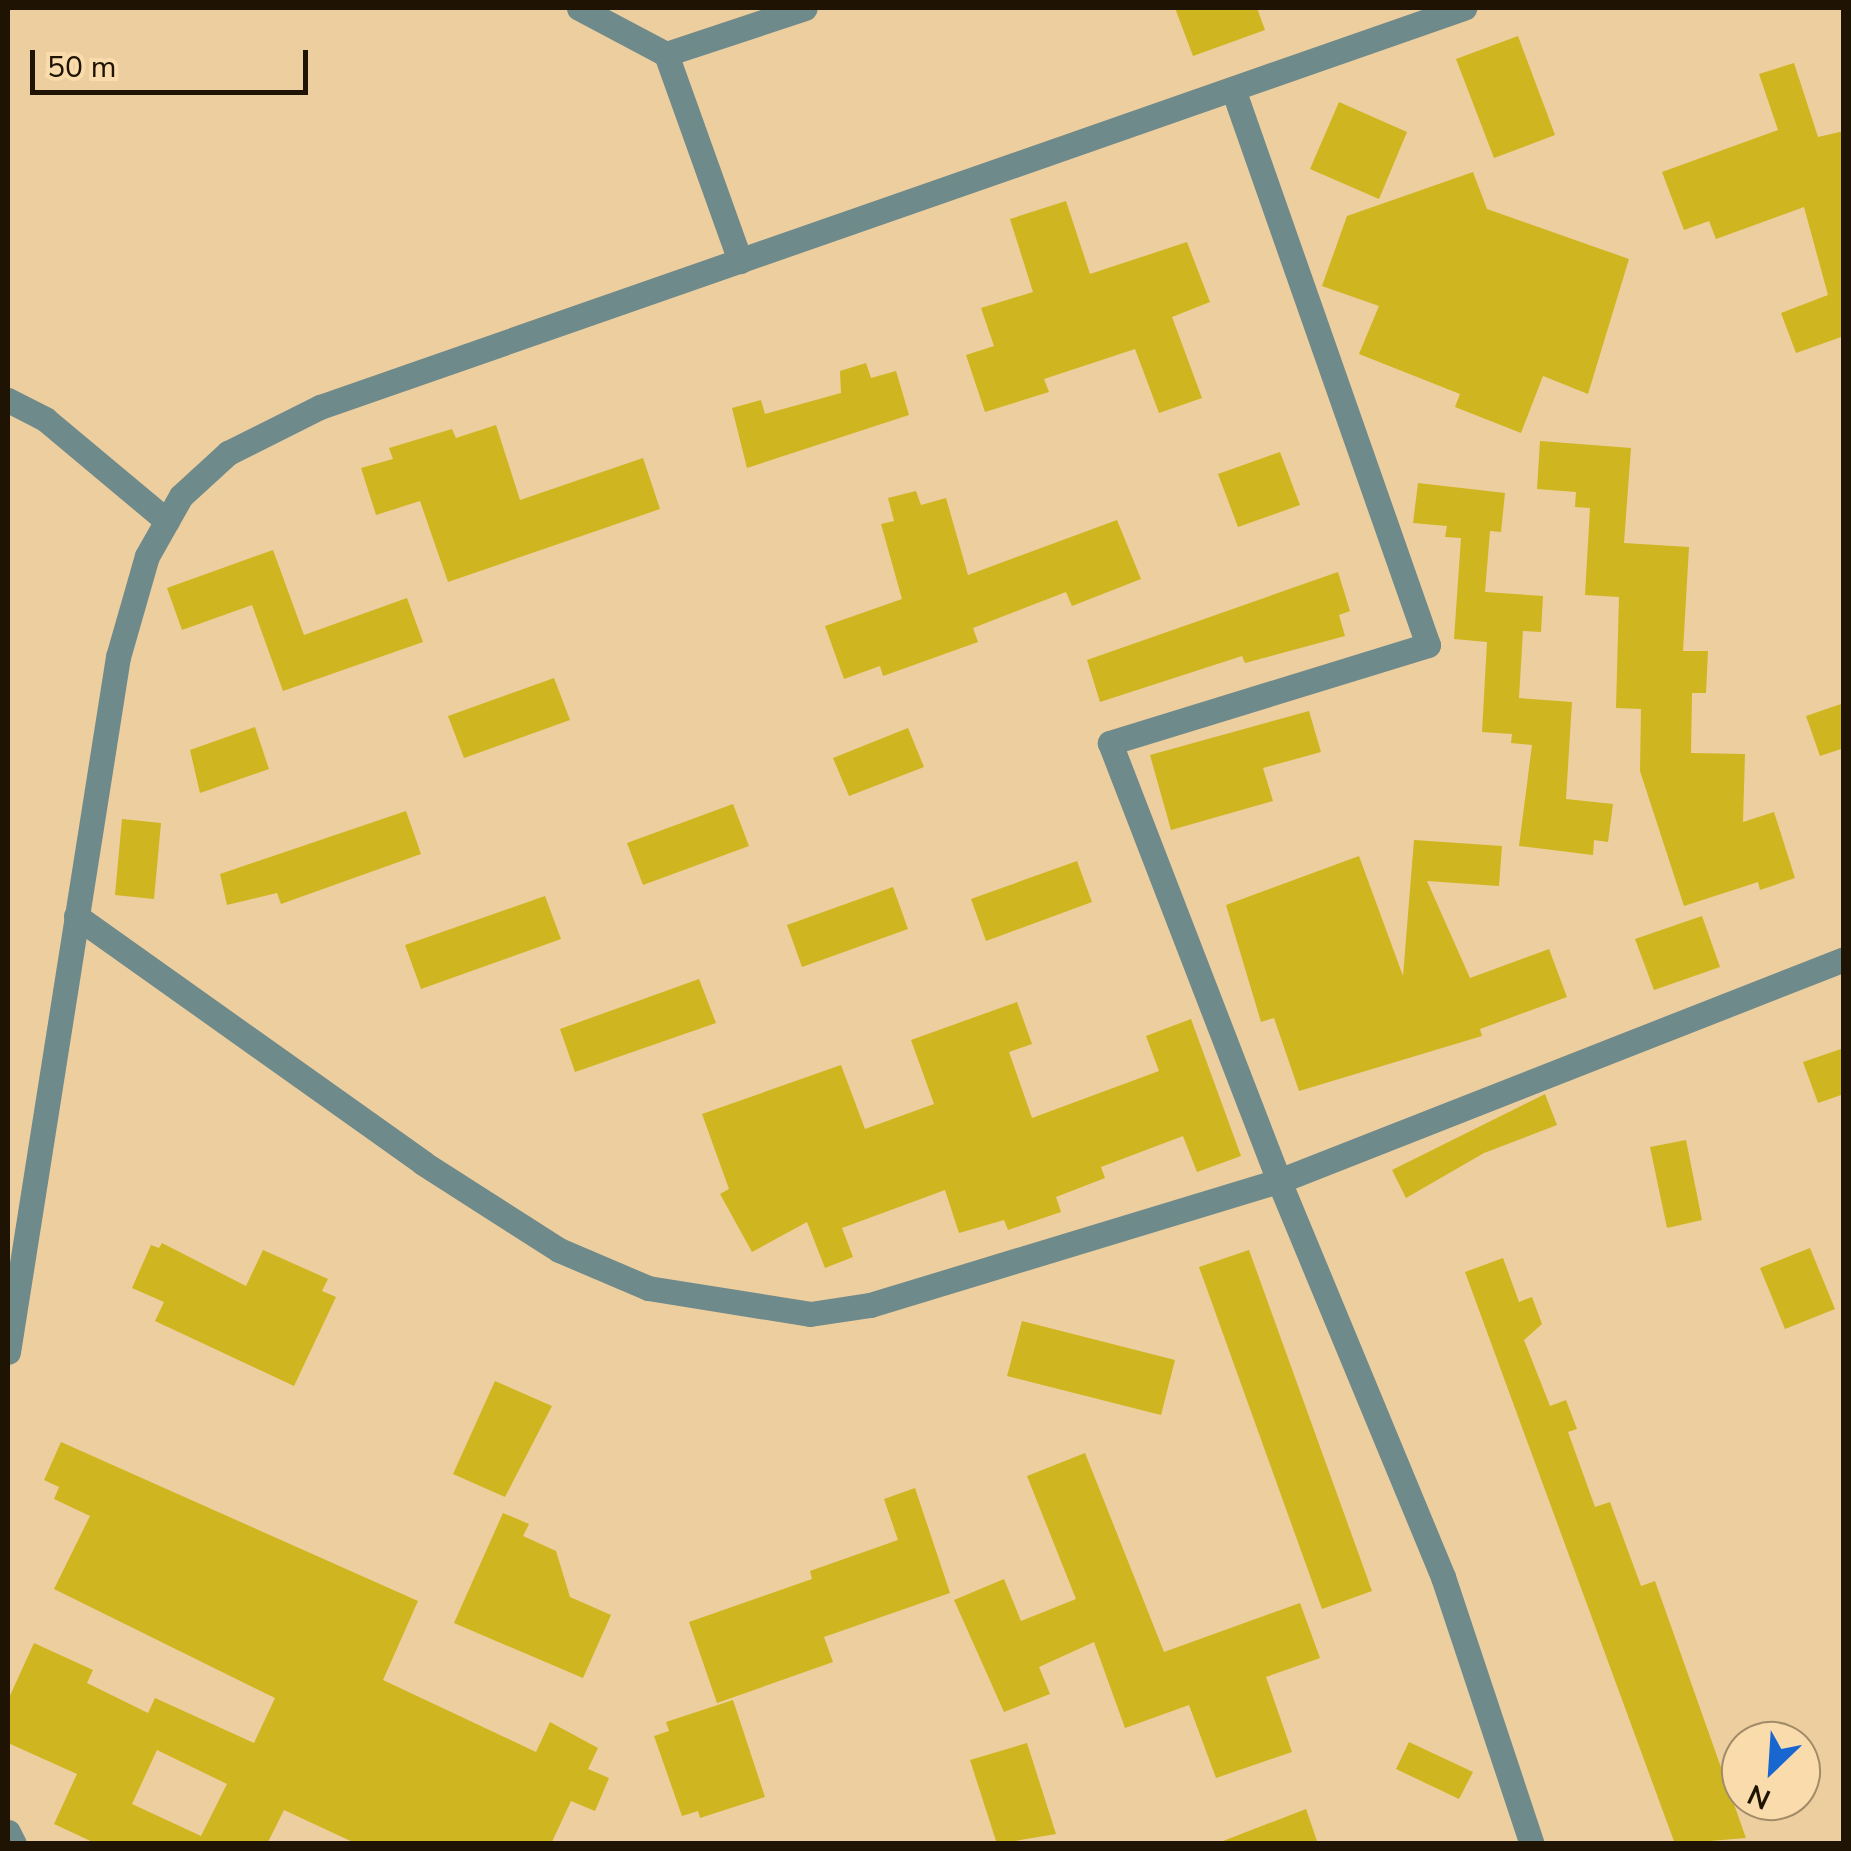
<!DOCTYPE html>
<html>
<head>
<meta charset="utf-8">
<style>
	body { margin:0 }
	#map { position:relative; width:1851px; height:1851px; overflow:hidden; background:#edce9f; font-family:"Nunito Sans",sans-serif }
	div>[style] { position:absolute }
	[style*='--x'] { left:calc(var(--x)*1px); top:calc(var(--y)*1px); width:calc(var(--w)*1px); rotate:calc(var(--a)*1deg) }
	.building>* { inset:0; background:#cfb51f }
	.minor>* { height:25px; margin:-12.5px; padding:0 12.5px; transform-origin:12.5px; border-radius:12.5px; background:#6f8a8b }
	span { translate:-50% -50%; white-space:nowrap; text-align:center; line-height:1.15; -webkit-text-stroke:10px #fadbac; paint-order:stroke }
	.frame { position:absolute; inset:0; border:10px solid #1f1403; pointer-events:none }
	.north { position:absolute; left:1721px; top:1721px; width:100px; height:100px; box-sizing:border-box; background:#fadbac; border:2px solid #a28b68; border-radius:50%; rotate:205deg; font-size:28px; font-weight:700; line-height:40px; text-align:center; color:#1f1403 }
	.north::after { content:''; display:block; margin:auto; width:35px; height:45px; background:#1866d0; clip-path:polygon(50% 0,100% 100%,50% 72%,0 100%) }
	.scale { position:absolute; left:30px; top:50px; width:278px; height:45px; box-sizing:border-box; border:5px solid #1f1403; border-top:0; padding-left:12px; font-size:30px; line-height:35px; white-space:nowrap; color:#1f1403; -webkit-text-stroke:8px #fadbac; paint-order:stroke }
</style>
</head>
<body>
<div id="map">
	<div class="building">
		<i style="clip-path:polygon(1175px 8px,1257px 8px,1265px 30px,1193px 56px)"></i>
		<i style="clip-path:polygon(1518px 36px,1555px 135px,1494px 158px,1456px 59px)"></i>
		<i style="clip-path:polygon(1794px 63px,1818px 137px,1844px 131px,1844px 336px,1796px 353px,1781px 313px,1828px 295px,1804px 207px,1716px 239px,1709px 221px,1684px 230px,1662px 172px,1778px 130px,1759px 74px)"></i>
		<i style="clip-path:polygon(1339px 102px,1407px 132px,1379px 199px,1310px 169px)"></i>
		<i style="clip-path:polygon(1473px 172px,1487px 209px,1629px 259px,1588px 394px,1543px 376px,1521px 433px,1455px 407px,1460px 394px,1359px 354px,1379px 306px,1322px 286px,1347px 216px)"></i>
		<i style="clip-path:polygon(1066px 201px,1090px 274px,1187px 242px,1210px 302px,1172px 317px,1202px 398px,1159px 413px,1135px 349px,1044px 379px,1049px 392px,985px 412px,966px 355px,994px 346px,981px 308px,1033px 292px,1010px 219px)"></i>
		<i style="clip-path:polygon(866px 363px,871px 378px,896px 371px,909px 415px,747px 468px,732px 408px,761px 400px,765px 414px,841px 393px,840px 371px)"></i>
		<i style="clip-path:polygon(496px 425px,520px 500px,643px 458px,660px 509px,448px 582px,420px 501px,376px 515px,361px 468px,393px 459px,389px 448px,452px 429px,456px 438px)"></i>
		<i style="clip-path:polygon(1540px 441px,1631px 448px,1624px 543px,1689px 547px,1683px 651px,1708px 651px,1706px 693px,1692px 693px,1691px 753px,1745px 754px,1743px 822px,1774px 812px,1795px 878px,1760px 890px,1758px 882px,1684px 906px,1640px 771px,1641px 709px,1616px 708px,1619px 597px,1585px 595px,1590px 508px,1575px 507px,1576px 492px,1537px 489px)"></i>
		<i style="clip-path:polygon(1280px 452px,1300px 505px,1238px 527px,1218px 474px)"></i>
		<i style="clip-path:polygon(1418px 483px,1505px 493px,1501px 532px,1490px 531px,1485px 592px,1543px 596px,1541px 632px,1523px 631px,1519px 698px,1572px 702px,1566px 799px,1613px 804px,1608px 842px,1594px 840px,1593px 855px,1519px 846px,1532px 745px,1511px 743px,1512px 734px,1482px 732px,1487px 642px,1454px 639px,1461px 538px,1445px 537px,1447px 526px,1413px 523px)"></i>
		<i style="clip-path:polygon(916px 491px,921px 505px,946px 498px,968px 575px,1117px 520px,1141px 579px,1072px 606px,1066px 592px,973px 628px,978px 642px,883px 676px,880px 666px,844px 679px,825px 626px,902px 599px,881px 524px,894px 521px,888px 498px)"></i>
		<i style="clip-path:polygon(273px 550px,304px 635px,407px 598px,423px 642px,283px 691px,252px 605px,182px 630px,167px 588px)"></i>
		<i style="clip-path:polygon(1338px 572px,1350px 611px,1339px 615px,1345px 636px,1245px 663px,1242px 656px,1100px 702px,1087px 660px)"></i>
		<i style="clip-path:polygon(554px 678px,570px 720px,464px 758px,448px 716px)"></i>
		<i style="clip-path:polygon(1844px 703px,1844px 748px,1820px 756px,1806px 716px)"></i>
		<i style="clip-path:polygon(1309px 711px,1321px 752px,1263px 768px,1273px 801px,1171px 830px,1150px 755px)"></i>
		<i style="clip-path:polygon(255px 727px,269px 769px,200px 793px,190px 750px)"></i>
		<i style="clip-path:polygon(908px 728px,924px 767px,849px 796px,833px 758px)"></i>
		<i style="clip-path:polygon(733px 804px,749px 846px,643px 885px,627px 843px)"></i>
		<i style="clip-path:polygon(406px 811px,421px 854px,281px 904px,277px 893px,227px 905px,220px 874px)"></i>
		<i style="clip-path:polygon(122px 819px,161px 823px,154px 899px,115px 895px)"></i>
		<i style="clip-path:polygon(1414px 840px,1502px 846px,1499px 886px,1427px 881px,1470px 978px,1549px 949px,1567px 997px,1480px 1029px,1482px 1036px,1299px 1091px,1274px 1018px,1261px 1022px,1226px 905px,1359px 856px,1403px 976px)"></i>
		<i style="clip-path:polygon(1077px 861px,1092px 902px,986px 941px,971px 899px)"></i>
		<i style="clip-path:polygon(893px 887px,908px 929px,802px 967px,787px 925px)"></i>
		<i style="clip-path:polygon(545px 896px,561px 939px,421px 989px,405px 945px)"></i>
		<i style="clip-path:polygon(1702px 916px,1720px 967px,1654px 990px,1635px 939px)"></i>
		<i style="clip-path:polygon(699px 979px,716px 1023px,575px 1072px,560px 1029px)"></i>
		<i style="clip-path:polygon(1017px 1002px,1032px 1044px,1009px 1052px,1032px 1118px,1159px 1071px,1146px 1036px,1191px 1019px,1241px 1156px,1197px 1172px,1183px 1136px,1101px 1167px,1105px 1178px,1056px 1197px,1061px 1212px,1008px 1230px,1004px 1220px,959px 1233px,945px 1190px,842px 1228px,853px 1257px,825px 1268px,807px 1222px,752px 1252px,720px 1194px,729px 1189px,702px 1114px,841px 1065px,865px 1129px,934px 1104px,911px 1040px)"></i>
		<i style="clip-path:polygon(1844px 1048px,1844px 1094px,1818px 1103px,1803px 1062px)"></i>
		<i style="clip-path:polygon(1545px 1094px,1557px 1125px,1484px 1153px,1406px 1198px,1392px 1170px)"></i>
		<i style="clip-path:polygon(1686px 1140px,1702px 1220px,1667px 1228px,1650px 1147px)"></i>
		<i style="clip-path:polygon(162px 1243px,246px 1286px,263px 1250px,328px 1279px,322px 1291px,336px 1297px,294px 1386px,155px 1321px,164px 1302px,132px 1288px,151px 1245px,159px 1248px)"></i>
		<i style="clip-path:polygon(1810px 1248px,1835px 1309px,1785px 1329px,1760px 1268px)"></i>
		<i style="clip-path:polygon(1249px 1250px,1372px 1591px,1322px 1609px,1199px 1267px)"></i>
		<i style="clip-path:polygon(1503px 1258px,1519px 1302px,1532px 1297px,1542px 1324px,1524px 1340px,1550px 1406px,1566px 1400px,1577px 1429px,1568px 1432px,1595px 1507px,1610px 1502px,1641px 1586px,1655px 1581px,1746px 1838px,1675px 1844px,1465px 1272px)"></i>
		<i style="clip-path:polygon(1022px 1321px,1175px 1360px,1161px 1415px,1007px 1376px)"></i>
		<i style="clip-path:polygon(495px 1381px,552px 1406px,505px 1497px,453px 1474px)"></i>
		<i style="clip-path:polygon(evenodd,61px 1442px,418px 1601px,383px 1680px,536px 1752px,550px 1722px,598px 1748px,588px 1769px,609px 1778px,595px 1811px,571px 1801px,551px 1844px,357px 1844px,284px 1810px,267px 1844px,97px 1844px,54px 1824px,77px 1774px,8px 1743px,8px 1700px,34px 1643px,93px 1670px,87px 1683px,148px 1713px,155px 1698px,254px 1743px,275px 1698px,54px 1589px,90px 1516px,54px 1499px,59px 1487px,44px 1480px,61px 1442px,157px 1750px,227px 1784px,201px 1836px,132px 1804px,157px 1750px)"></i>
		<i style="clip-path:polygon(1085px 1453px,1164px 1652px,1300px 1603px,1320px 1658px,1266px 1677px,1292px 1752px,1216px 1778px,1189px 1705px,1125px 1728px,1094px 1642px,1039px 1667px,1050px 1694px,1004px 1712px,954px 1600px,1004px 1579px,1021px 1621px,1076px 1599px,1027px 1476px)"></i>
		<i style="clip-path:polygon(915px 1488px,950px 1593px,824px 1637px,833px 1662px,717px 1703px,689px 1622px,812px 1579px,810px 1571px,898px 1540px,884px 1499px)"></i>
		<i style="clip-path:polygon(503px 1513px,529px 1524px,523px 1536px,556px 1551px,570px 1597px,611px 1615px,583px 1678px,454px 1623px)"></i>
		<i style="clip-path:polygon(733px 1700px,765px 1797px,700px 1818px,698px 1811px,682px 1816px,654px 1736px,669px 1731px,666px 1722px)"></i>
		<i style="clip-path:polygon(1409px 1742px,1473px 1772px,1459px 1799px,1396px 1769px)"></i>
		<i style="clip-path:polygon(1027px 1743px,1056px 1834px,997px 1844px,970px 1760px)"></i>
		<i style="clip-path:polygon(1306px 1809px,1318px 1844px,1224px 1844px,1223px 1841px)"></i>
	</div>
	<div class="minor">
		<i style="--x:579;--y:8;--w:98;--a:27.9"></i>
		<i style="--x:666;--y:54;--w:220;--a:70.3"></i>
		<i style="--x:666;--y:54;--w:146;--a:-18.3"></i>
		<i style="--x:1233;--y:89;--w:589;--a:70.67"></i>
		<i style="--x:1428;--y:645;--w:333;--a:162.9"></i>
		<i style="--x:1110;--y:743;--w:469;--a:68.9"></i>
		<i style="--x:1279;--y:1181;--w:429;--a:67.5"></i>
		<i style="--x:1443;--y:1577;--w:281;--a:71.6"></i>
		<i style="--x:8;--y:400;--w:42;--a:27.2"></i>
		<i style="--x:45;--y:419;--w:159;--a:39.9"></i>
		<i style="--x:76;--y:916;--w:426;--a:35.4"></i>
		<i style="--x:423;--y:1163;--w:161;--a:32.6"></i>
		<i style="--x:559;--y:1250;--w:97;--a:23.1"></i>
		<i style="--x:648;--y:1288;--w:164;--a:9.1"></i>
		<i style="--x:810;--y:1314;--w:61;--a:-8.5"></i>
		<i style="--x:870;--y:1305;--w:427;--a:-16.9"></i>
		<i style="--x:1279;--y:1181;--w:607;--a:-21.45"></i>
		<i style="--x:8;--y:1352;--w:704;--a:-81.01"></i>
		<i style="--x:118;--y:657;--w:105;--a:-74"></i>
		<i style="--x:147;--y:556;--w:69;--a:-60.5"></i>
		<i style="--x:181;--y:496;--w:64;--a:-42.5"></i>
		<i style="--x:228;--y:453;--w:103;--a:-26.6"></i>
		<i style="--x:320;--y:407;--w:1212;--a:-19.23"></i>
		<i style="--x:8;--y:1832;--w:13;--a:63"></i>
	</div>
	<div class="frame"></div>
	<div class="north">N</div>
	<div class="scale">50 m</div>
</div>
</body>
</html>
